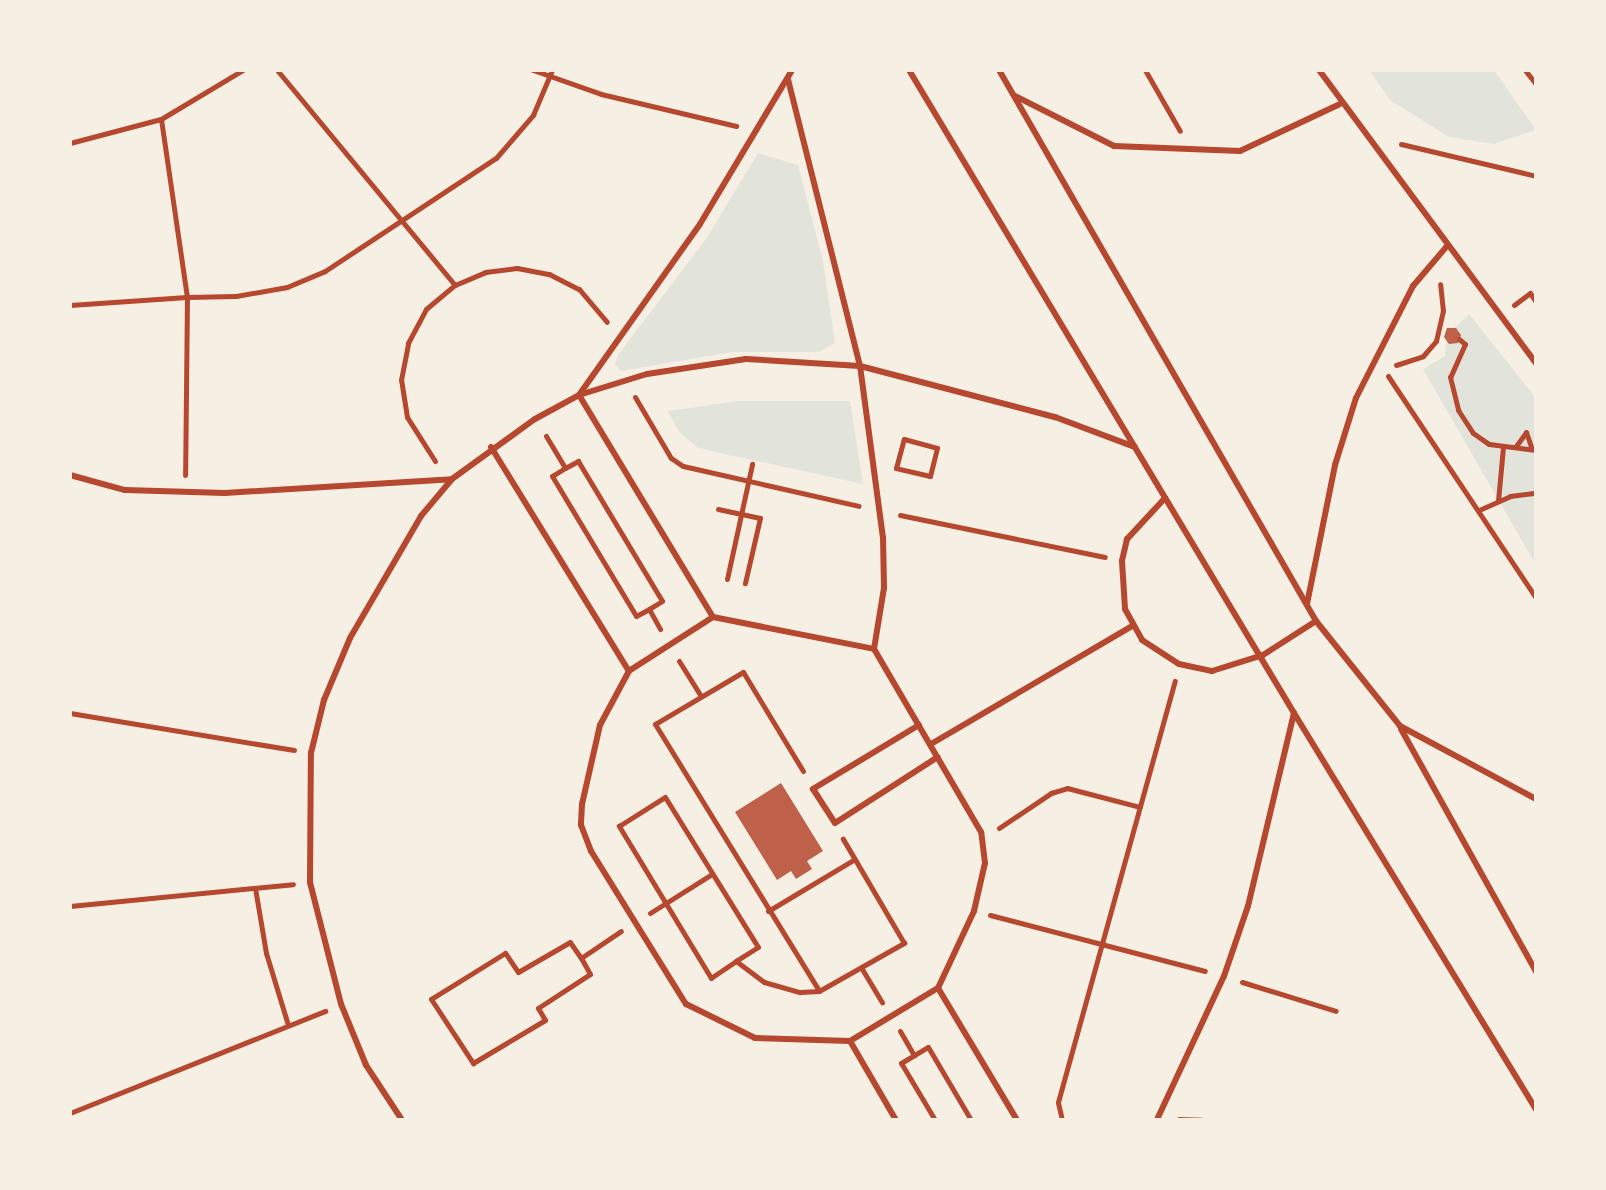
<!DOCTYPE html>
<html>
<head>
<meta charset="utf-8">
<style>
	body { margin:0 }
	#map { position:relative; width:1606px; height:1190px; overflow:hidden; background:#f6efe4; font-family:"Work Sans",sans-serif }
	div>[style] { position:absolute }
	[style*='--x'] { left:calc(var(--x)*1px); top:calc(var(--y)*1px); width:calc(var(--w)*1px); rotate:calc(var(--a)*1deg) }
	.green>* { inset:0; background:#e2e4dc }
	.building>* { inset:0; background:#bf614a }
	.path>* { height:5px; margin:-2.5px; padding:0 2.5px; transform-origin:2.5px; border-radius:2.5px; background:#b5482f }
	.service>* { height:6px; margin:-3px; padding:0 3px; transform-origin:3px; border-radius:3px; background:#b5482f }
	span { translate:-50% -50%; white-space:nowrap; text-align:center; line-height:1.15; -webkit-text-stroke:7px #f6efe4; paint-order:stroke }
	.frame { position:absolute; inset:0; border:72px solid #f6efe4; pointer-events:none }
</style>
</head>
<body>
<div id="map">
	<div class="green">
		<i style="clip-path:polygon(1369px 70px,1494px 70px,1536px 130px,1494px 144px,1449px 137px,1390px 100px)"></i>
		<i style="clip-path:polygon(758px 153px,798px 165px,823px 261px,835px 343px,819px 352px,732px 352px,621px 371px,615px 365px,618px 355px,706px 239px)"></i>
		<i style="clip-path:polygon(1469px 314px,1536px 398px,1536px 565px,1423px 369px,1445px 356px,1447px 328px,1456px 327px)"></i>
		<i style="clip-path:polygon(737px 401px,850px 401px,863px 484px,698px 448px,679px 432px,668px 411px)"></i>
	</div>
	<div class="building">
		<i style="clip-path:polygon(1447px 328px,1456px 328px,1461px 335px,1458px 343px,1449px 344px,1444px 337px)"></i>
		<i style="clip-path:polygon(781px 783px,823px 851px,807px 861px,812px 869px,796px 879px,791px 871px,777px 880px,735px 812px)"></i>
	</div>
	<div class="path">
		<i style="--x:277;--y:70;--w:279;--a:50.4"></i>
		<i style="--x:533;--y:70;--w:72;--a:19.4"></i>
		<i style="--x:601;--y:94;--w:139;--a:13.3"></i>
		<i style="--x:1145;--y:70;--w:70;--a:60.2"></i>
		<i style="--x:1525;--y:70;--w:18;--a:52"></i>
		<i style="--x:161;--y:119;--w:180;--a:81.7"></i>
		<i style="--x:187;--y:297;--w:49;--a:-1.2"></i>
		<i style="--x:236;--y:296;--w:52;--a:-10"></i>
		<i style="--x:287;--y:287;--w:41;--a:-22.8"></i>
		<i style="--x:325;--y:271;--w:205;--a:-33.5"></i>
		<i style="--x:496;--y:158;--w:57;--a:-49.3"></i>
		<i style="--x:533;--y:115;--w:49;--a:-67.1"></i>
		<i style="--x:70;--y:143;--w:94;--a:-14.8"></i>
		<i style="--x:161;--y:119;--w:96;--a:-30.9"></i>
		<i style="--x:1401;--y:144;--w:139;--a:13.3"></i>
		<i style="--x:70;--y:305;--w:117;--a:-3.9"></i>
		<i style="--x:187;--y:297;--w:178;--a:90.6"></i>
		<i style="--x:1514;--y:305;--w:20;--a:-37"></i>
		<i style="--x:1530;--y:293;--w:11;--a:56"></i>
		<i style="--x:1459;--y:339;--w:8;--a:40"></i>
		<i style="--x:1465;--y:344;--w:36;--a:114"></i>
		<i style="--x:1450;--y:377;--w:34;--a:76"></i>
		<i style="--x:1458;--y:410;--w:27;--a:57"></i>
		<i style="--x:1473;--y:433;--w:19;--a:35"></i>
		<i style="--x:1489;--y:444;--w:47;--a:7.3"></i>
		<i style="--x:1396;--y:365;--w:28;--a:-18"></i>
		<i style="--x:1423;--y:356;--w:20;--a:-49"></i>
		<i style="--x:1436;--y:341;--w:31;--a:-77"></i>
		<i style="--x:1443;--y:311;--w:27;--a:-96"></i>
		<i style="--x:1388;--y:376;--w:267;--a:56.3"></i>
		<i style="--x:635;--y:397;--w:71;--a:59.5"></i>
		<i style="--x:671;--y:458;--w:14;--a:34"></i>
		<i style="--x:683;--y:466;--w:180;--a:12.8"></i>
		<i style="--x:546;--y:436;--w:37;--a:59"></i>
		<i style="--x:565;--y:468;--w:15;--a:-28"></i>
		<i style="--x:578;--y:461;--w:163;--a:59"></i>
		<i style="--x:662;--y:601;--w:15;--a:148"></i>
		<i style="--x:649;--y:609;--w:23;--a:61"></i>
		<i style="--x:904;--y:439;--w:34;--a:15"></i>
		<i style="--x:937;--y:448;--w:29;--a:104"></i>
		<i style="--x:930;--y:476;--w:35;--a:-167"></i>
		<i style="--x:896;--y:468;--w:30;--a:-75"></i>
		<i style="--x:1516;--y:446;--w:17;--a:-54"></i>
		<i style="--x:1526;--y:432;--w:18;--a:71"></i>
		<i style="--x:435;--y:461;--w:52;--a:-122.5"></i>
		<i style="--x:407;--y:417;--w:37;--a:-99"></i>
		<i style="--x:401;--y:380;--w:38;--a:-79"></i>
		<i style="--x:408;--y:343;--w:38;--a:-62"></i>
		<i style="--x:426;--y:309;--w:38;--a:-40"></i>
		<i style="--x:455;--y:285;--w:33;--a:-23"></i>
		<i style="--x:485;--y:272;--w:32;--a:-7"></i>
		<i style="--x:517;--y:268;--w:33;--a:11"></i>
		<i style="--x:549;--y:274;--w:34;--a:27"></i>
		<i style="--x:579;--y:289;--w:43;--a:49.7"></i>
		<i style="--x:565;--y:468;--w:15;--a:148"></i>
		<i style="--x:552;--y:476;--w:163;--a:59"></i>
		<i style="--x:636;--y:616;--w:15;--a:-28"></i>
		<i style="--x:1498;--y:501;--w:54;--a:-84.7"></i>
		<i style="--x:718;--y:509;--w:43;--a:12.1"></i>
		<i style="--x:760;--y:518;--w:67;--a:103"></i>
		<i style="--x:1479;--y:510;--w:34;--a:-24"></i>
		<i style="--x:1510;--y:496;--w:26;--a:-7"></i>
		<i style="--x:900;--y:515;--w:209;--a:11.6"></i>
		<i style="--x:727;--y:579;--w:118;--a:-77.7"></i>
		<i style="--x:679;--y:661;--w:40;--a:58"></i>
		<i style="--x:70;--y:713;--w:227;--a:9.4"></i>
		<i style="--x:803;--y:771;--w:116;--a:-121.2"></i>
		<i style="--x:743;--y:672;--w:102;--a:149.4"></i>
		<i style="--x:655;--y:724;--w:313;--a:58.4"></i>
		<i style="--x:819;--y:991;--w:98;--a:-29.5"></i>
		<i style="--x:904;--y:943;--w:121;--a:-120.4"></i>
		<i style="--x:999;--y:828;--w:63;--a:-33.9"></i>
		<i style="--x:1051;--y:793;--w:17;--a:-17"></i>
		<i style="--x:1067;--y:788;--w:75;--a:14.6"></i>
		<i style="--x:255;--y:888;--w:66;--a:80.4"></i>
		<i style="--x:266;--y:953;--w:75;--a:73"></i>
		<i style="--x:70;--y:906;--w:224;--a:-5.6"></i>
		<i style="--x:768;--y:911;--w:101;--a:-30.9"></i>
		<i style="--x:650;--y:913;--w:73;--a:-32.2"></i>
		<i style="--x:990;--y:915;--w:222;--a:14.6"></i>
		<i style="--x:581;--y:958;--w:19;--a:-125"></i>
		<i style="--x:570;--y:942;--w:60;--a:150"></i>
		<i style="--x:518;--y:972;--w:23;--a:-124"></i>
		<i style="--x:505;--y:953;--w:87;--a:148.1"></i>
		<i style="--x:431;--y:999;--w:77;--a:56.7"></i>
		<i style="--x:473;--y:1063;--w:84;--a:-30.8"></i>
		<i style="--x:545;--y:1020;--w:14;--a:-120"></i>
		<i style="--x:538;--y:1008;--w:62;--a:-33.2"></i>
		<i style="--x:590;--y:974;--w:18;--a:-119"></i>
		<i style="--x:581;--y:958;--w:48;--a:-34"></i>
		<i style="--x:736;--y:961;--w:30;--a:146"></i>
		<i style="--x:711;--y:978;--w:178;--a:-121.2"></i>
		<i style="--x:619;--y:826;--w:54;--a:-32.2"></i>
		<i style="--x:665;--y:797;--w:176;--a:58.2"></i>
		<i style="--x:758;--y:947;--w:26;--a:148"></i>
		<i style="--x:736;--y:961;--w:35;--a:37"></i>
		<i style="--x:764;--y:982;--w:37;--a:16"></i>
		<i style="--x:800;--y:992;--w:19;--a:-3"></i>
		<i style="--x:862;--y:969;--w:39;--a:59"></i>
		<i style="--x:1242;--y:982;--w:98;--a:17.1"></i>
		<i style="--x:900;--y:1031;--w:28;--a:60"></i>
		<i style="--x:70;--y:1113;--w:275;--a:-21.8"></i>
		<i style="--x:1179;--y:1119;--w:23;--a:2"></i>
		<i style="--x:935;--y:1120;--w:66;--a:-120.8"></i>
		<i style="--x:901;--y:1063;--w:31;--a:-31"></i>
		<i style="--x:928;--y:1047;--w:85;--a:59.5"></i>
		<i style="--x:1062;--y:1120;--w:18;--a:-103"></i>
		<i style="--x:1058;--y:1102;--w:437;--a:-74.5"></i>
	</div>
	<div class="service">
		<i style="--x:909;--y:70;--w:749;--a:59.09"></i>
		<i style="--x:1294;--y:713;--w:198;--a:103.4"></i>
		<i style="--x:1248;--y:906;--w:74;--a:108.9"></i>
		<i style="--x:1224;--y:976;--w:159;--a:115"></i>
		<i style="--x:999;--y:70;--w:636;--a:60.09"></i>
		<i style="--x:1316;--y:621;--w:134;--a:51.3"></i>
		<i style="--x:1400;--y:726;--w:154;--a:28.2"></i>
		<i style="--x:1319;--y:70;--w:365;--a:53.5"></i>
		<i style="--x:1015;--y:96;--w:111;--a:26.8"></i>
		<i style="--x:1114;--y:146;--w:126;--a:2.3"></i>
		<i style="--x:1240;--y:151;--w:110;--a:-25.2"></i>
		<i style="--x:579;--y:395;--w:209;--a:-54.7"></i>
		<i style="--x:700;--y:224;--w:179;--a:-59.1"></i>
		<i style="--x:579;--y:395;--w:259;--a:58.9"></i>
		<i style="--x:713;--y:617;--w:100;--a:147.3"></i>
		<i style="--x:491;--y:447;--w:263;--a:58.4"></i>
		<i style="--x:629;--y:671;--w:61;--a:118.2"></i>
		<i style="--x:600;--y:725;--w:81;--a:102.8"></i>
		<i style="--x:582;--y:804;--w:21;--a:93"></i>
		<i style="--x:581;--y:825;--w:28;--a:69"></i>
		<i style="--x:591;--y:851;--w:180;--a:58.2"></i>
		<i style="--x:686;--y:1004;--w:77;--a:26.2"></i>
		<i style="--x:755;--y:1038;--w:95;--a:1.8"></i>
		<i style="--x:850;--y:1041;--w:103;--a:-31.1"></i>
		<i style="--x:938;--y:988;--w:85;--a:-64.9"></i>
		<i style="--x:974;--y:911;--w:49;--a:-77.1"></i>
		<i style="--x:985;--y:863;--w:31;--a:-97"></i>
		<i style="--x:981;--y:832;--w:212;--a:-120.3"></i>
		<i style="--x:70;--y:475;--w:57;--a:15.3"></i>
		<i style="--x:125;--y:490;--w:100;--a:1.7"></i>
		<i style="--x:225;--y:493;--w:227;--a:-3.5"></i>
		<i style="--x:1165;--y:498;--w:56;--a:132.8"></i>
		<i style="--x:1127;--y:539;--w:23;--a:103"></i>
		<i style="--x:1122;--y:561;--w:48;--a:86.4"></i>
		<i style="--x:1125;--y:609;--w:35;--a:61"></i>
		<i style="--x:1142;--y:640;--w:44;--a:33"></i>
		<i style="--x:1179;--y:664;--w:34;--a:12"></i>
		<i style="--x:1212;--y:671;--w:53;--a:-17.4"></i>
		<i style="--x:1263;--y:655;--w:63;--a:-32.7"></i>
		<i style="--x:1307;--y:604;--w:142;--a:-78.6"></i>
		<i style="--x:1335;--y:465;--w:70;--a:-72.6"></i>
		<i style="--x:1356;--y:398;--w:126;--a:-63"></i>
		<i style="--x:1413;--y:286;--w:52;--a:-49.6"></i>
		<i style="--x:713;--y:617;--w:164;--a:11.2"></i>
		<i style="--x:874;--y:649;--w:62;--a:-80.7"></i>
		<i style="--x:884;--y:588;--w:50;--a:-91.1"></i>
		<i style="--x:883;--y:538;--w:174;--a:-97.6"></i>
		<i style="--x:860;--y:366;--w:202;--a:14.7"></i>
		<i style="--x:1055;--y:417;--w:85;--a:20.6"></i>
		<i style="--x:1294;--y:713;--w:464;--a:58.6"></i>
		<i style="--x:919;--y:725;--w:124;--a:148.9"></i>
		<i style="--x:813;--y:789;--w:40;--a:57.1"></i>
		<i style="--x:835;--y:823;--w:122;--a:-32.7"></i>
		<i style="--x:1401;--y:729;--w:278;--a:60.9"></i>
		<i style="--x:931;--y:744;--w:233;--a:-30.4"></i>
		<i style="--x:938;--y:988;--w:154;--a:59.1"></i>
		<i style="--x:850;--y:1041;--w:91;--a:59.8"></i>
		<i style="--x:402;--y:1120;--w:66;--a:-123.2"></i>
		<i style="--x:366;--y:1065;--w:66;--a:-112.3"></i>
		<i style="--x:341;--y:1004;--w:126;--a:-104.3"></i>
		<i style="--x:310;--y:882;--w:129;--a:-89.6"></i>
		<i style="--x:311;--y:753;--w:55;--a:-76.2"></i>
		<i style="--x:324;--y:700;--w:67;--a:-67.2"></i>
		<i style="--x:350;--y:638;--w:141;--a:-59.8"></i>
		<i style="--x:421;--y:516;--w:48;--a:-50"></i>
		<i style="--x:452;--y:479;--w:102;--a:-35.9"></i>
		<i style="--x:535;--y:419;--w:50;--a:-28.6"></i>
		<i style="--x:579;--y:395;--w:71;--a:-17.2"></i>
		<i style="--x:647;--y:374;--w:100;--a:-8.6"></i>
		<i style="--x:746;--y:359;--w:114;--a:3.5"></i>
		<i style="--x:860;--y:366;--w:295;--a:-104.1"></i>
	</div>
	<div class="frame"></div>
</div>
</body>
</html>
